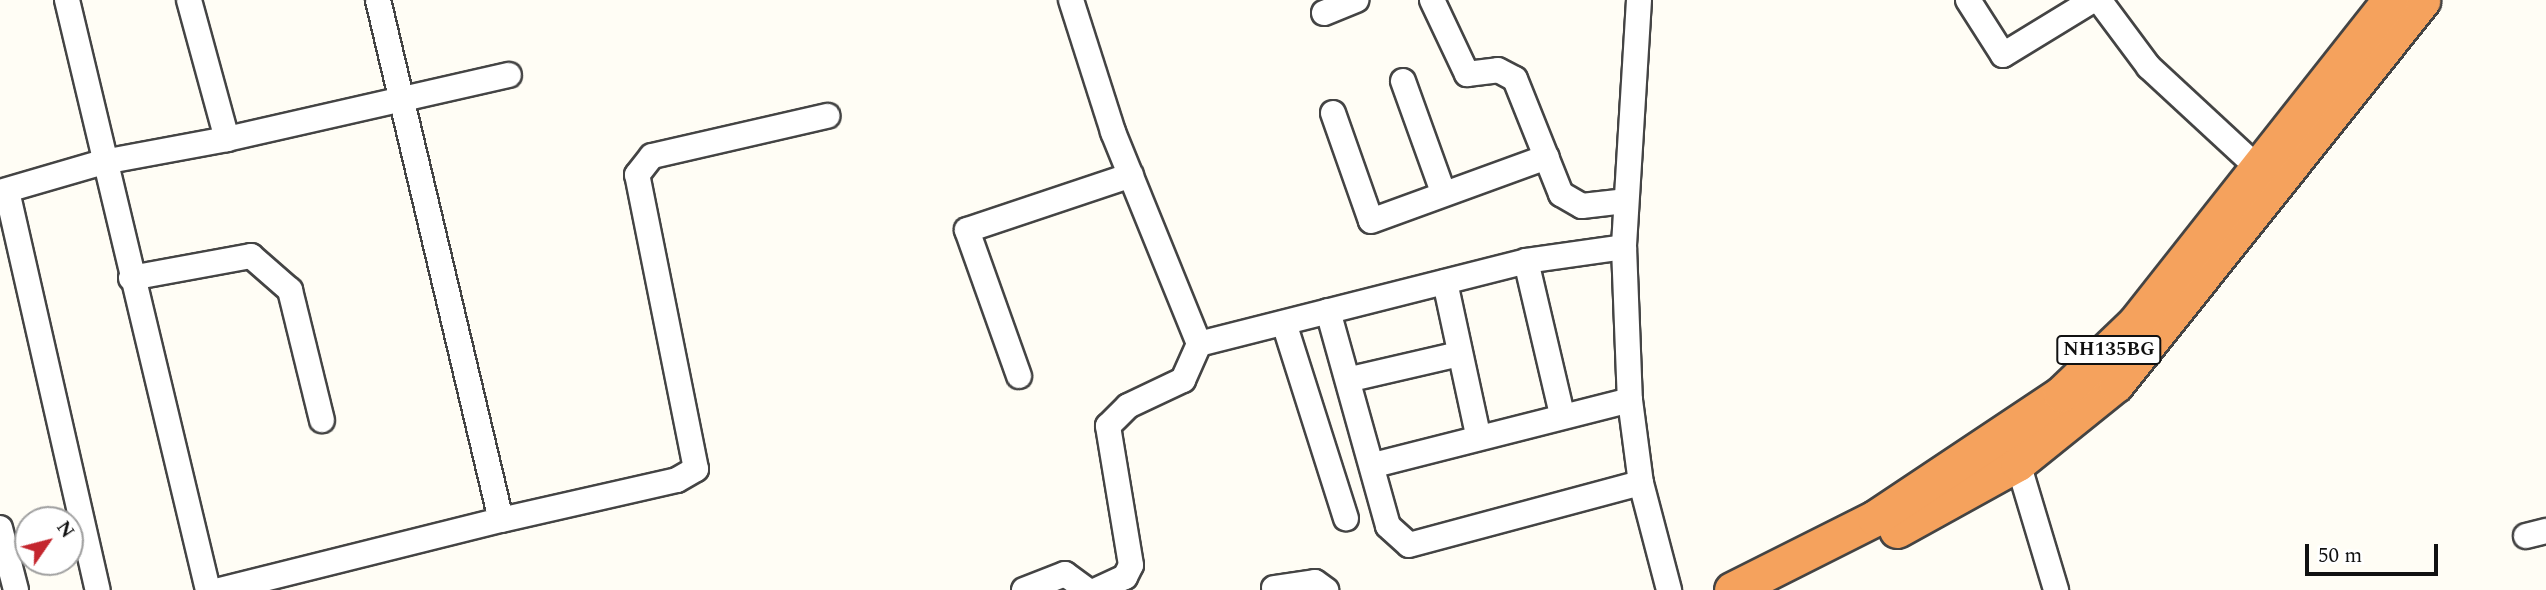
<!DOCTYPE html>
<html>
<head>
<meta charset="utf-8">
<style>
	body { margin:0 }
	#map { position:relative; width:2546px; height:590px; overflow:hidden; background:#fffdf5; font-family:Spectral,serif }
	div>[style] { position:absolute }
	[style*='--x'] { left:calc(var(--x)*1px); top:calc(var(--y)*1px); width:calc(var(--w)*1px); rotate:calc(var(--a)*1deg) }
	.roads { filter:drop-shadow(2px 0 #444) drop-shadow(-2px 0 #444) drop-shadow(0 2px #444) drop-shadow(0 -2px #444) }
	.minor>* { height:24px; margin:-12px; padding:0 12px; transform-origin:12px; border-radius:12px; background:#fff }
	.highway>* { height:35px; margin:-17.5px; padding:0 17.5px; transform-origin:17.5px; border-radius:17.5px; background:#f5a25d }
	span { translate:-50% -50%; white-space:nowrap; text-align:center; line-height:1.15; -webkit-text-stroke:7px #fff; paint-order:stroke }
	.shield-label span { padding:2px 5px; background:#fff; border:2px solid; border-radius:5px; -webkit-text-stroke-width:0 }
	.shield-label { font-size:19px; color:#111; font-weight:700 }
	.north { position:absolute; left:14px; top:506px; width:70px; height:70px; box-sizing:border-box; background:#fff; border:2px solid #a0a0a0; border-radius:50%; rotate:55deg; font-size:19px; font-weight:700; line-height:28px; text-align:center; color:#111 }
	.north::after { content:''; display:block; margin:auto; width:24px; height:32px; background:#c4262e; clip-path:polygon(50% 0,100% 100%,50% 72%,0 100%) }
	.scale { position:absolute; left:2305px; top:544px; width:133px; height:32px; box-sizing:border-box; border:4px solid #111; border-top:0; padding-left:9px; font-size:21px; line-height:24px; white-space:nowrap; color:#111; -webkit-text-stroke:5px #fff; paint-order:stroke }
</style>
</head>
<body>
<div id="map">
	<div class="roads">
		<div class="minor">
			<i style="--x:67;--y:0;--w:607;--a:76.56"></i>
			<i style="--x:378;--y:0;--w:534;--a:76.69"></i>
			<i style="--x:501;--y:520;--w:180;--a:-12.8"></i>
			<i style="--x:677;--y:480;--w:22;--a:-30"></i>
			<i style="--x:696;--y:469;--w:300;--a:-101.3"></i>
			<i style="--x:637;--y:175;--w:24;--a:-52"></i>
			<i style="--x:652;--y:156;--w:180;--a:-12.9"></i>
			<i style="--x:1071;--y:0;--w:139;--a:72.3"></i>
			<i style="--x:1113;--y:132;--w:229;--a:67.9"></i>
			<i style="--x:1199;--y:344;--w:337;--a:-14.2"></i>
			<i style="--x:1526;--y:261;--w:99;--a:-8.1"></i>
			<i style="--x:1432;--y:0;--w:82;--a:64.7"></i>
			<i style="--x:1467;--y:74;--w:31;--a:-7"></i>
			<i style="--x:1498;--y:70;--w:19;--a:28"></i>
			<i style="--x:1515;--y:79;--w:124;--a:68.2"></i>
			<i style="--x:1561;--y:194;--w:24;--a:30"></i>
			<i style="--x:1582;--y:206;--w:43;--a:-6.6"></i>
			<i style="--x:1639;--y:0;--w:247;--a:93.5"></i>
			<i style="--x:1624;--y:247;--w:153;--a:87.8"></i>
			<i style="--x:1630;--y:400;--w:84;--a:82.5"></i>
			<i style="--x:1641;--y:483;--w:111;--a:75.3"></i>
			<i style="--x:1968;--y:0;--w:65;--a:57.5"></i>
			<i style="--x:2003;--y:55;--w:105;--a:-31.4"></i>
			<i style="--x:2099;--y:0;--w:84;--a:53.3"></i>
			<i style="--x:2149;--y:67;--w:147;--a:42.8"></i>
			<i style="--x:1324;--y:13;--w:35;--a:-22"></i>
			<i style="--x:1403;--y:81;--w:118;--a:70.2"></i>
			<i style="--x:1333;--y:113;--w:114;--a:70.6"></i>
			<i style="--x:1371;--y:221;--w:187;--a:-20"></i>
			<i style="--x:227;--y:139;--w:289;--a:-12.8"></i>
			<i style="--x:7;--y:191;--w:409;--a:77.2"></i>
			<i style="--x:0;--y:192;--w:107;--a:-16.2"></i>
			<i style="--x:103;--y:162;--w:126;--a:-10.5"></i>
			<i style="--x:227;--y:139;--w:144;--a:-105.3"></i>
			<i style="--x:1526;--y:261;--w:158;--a:76.8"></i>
			<i style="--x:131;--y:278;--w:122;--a:-10.4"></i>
			<i style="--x:251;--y:256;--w:52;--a:41.1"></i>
			<i style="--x:290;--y:290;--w:134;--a:76.2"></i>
			<i style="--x:1445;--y:282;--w:157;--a:77.8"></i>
			<i style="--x:1328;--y:311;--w:223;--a:74.4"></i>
			<i style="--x:1388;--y:526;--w:28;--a:42"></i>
			<i style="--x:1409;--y:545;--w:240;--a:-15"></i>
			<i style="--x:1284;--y:323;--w:205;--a:72.4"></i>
			<i style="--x:1019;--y:376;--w:155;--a:-109.6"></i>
			<i style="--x:967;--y:230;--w:173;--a:-18.5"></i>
			<i style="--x:1351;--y:379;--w:111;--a:-13"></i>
			<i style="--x:2018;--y:463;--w:133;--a:73.3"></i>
			<i style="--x:1374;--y:465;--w:264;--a:-14.2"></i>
			<i style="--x:0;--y:528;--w:64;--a:75.5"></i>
			<i style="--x:2526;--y:536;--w:21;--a:-14"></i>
			<i style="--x:1274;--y:588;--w:41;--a:-8.3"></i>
			<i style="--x:1315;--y:582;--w:14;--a:36"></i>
			<i style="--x:220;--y:590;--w:290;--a:-14"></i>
			<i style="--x:1024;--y:590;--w:44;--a:-21.3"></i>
			<i style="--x:1065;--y:574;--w:27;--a:36"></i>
			<i style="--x:1097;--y:590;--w:31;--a:-25"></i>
			<i style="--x:1125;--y:577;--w:13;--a:-63"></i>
			<i style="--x:1131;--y:565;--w:141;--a:-99.4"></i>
			<i style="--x:1108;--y:426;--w:28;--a:-45"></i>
			<i style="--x:1128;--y:406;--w:61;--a:-25.3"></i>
			<i style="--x:1183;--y:380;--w:39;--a:-66"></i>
		</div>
		<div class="highway">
			<i style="--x:1897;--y:530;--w:138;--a:-29"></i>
			<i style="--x:2018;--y:463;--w:126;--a:-38.9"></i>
			<i style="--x:2116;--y:384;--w:491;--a:-51.4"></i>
			<i style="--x:1732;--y:590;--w:160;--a:-26.7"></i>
			<i style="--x:1875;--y:518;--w:224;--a:-33.7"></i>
			<i style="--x:2061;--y:394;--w:103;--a:-43.8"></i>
			<i style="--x:2135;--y:323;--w:412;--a:-51.7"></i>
		</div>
	</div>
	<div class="shield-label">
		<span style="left:2109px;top:350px">NH135BG</span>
	</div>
	<div class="north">N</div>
	<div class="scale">50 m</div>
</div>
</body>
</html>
